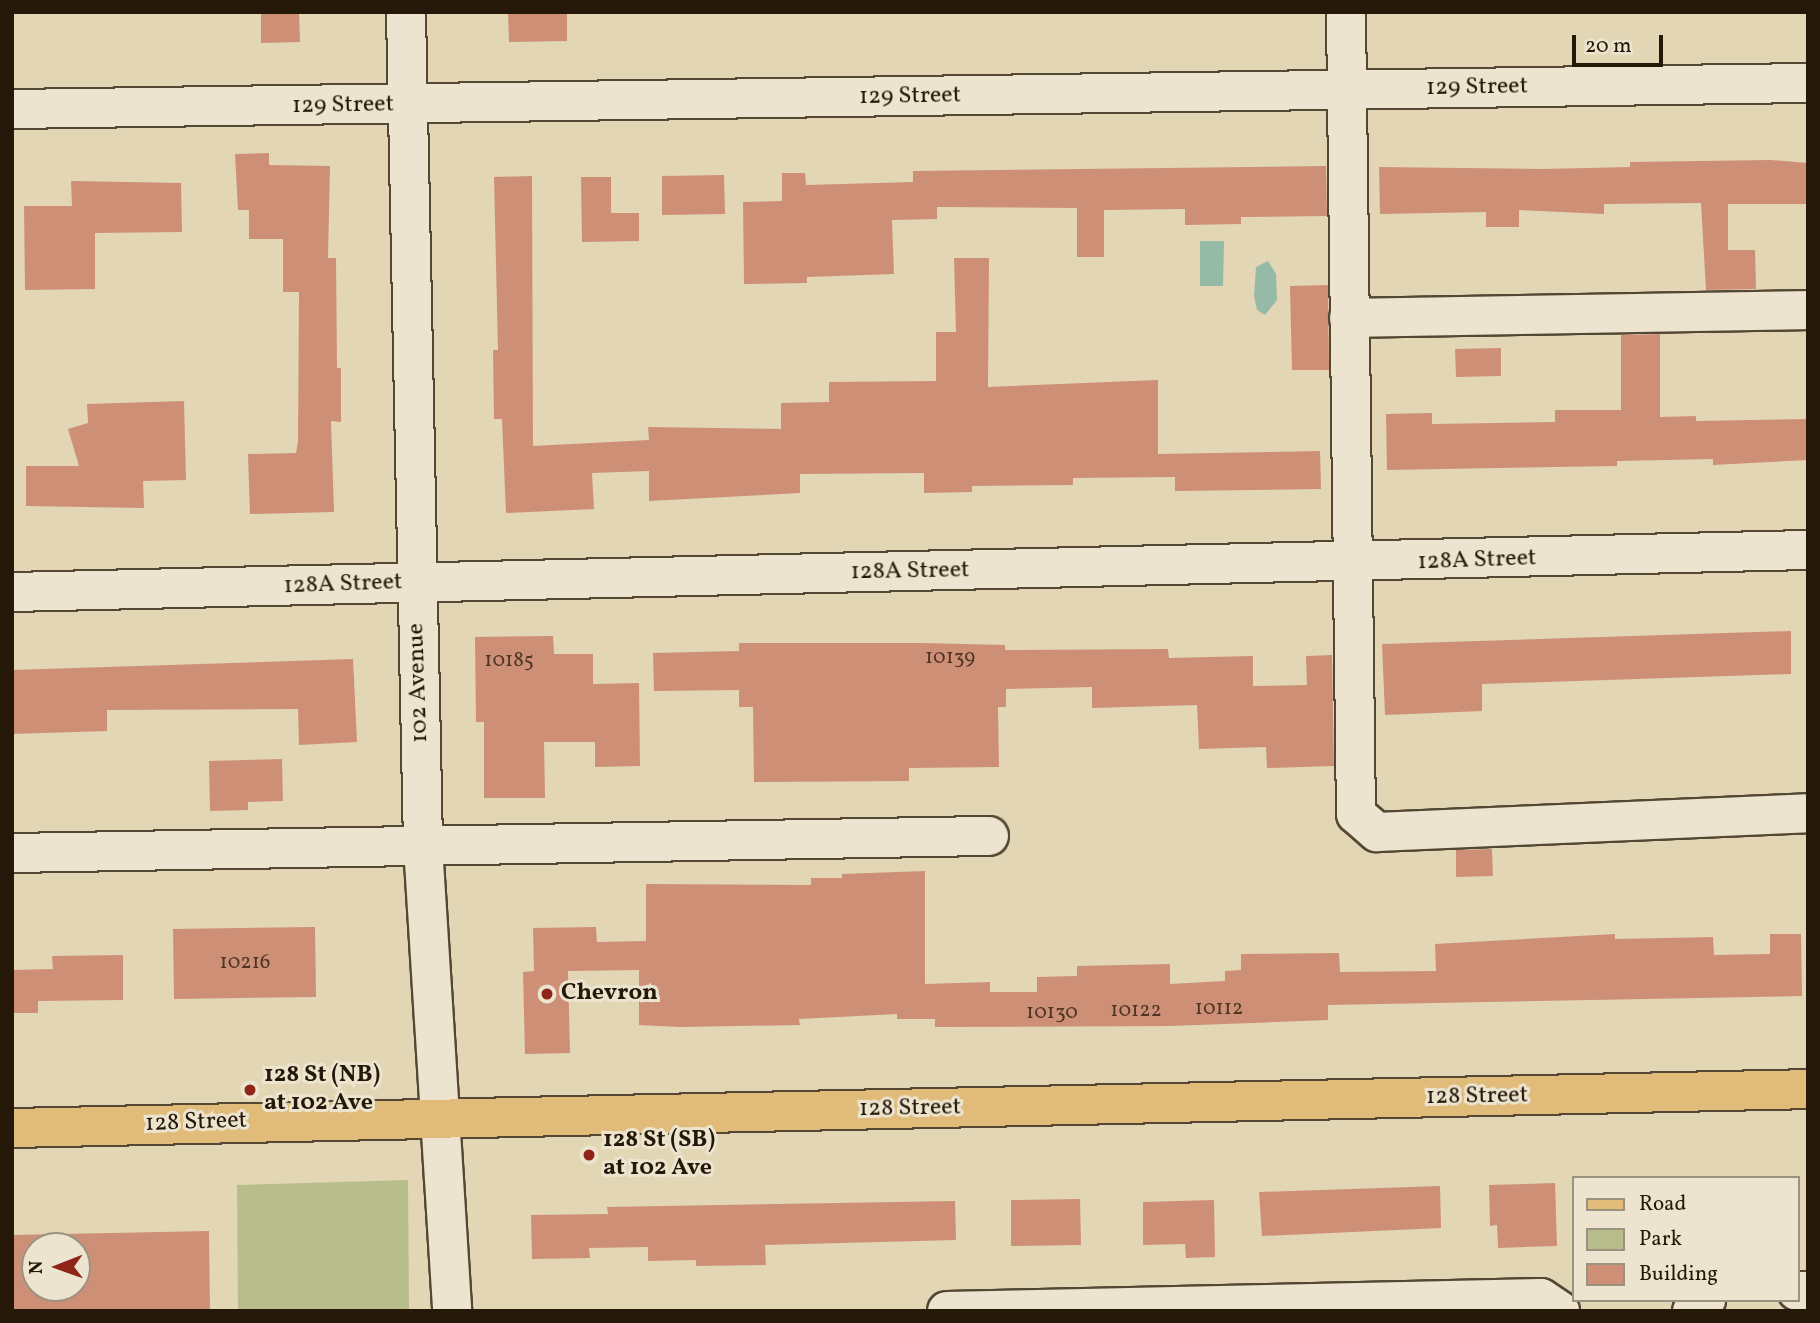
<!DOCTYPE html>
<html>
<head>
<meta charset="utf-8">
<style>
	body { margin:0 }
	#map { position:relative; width:1820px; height:1323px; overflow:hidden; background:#e2d6b5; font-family:Vollkorn,serif }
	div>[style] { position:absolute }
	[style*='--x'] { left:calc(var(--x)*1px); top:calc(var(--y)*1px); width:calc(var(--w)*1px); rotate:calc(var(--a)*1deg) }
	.green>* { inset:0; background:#b7bd8b }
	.water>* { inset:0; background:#96baa8 }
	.building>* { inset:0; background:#ce8f77 }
	.roads { filter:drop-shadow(2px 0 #544834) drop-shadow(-2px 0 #544834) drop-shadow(0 2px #544834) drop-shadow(0 -2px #544834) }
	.minor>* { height:38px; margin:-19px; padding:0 19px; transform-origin:19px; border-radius:19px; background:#ece4cf }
	.major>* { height:38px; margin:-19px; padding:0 19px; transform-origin:19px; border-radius:19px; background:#e1bb7a }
	.dots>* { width:19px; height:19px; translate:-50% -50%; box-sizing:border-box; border:4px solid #ece4cf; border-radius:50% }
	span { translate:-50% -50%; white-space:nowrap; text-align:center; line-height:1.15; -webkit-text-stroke:6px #ece4cf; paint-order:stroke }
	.number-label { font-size:21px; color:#4f3624 }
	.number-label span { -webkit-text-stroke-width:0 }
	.street-label { font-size:24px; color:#251809 }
	.poi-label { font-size:24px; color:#251809; font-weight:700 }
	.left { translate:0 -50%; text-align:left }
	.frame { position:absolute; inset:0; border:14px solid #251809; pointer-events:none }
	.legend { position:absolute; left:1572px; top:1176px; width:228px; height:126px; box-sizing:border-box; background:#ece4cf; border:2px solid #9c9280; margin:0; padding:9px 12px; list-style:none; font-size:21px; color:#251809 }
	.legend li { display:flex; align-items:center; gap:14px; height:35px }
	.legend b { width:35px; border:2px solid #9c9280 }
	.north { position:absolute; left:21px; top:1232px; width:70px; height:70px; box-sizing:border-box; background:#ece4cf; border:2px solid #9c9280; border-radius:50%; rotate:269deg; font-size:19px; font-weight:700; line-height:28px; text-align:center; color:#251809 }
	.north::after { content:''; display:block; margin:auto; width:24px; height:32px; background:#8f2418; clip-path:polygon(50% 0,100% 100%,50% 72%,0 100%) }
	.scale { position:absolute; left:1572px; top:35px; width:91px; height:32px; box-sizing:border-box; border:4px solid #251809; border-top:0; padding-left:9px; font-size:21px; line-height:24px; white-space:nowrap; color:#251809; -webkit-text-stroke:5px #ece4cf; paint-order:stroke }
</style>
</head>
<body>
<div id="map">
	<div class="green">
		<i style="clip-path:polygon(408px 1180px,409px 1311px,238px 1311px,237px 1185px)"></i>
	</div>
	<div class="water">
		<i style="clip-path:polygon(1200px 241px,1224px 241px,1223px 286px,1200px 286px)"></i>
		<i style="clip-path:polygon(1268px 261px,1276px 274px,1277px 300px,1265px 315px,1257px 310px,1254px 296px,1256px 267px)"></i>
	</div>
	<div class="building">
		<i style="clip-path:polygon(261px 12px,299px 12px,300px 42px,261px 43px)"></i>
		<i style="clip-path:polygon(508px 12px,567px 12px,567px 41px,509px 42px)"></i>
		<i style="clip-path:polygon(269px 153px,269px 165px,330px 166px,328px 258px,336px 258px,337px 368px,341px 368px,341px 422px,331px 421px,334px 512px,250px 514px,248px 454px,296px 453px,298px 442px,299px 292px,283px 292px,283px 239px,249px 239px,249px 210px,238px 210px,235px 154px)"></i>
		<i style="clip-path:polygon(1771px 160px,1808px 163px,1808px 204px,1728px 204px,1728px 250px,1755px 250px,1756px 289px,1706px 290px,1701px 203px,1604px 204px,1604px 214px,1519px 210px,1519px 227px,1486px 227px,1486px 212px,1380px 214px,1379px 167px,1542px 169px,1630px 167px,1630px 162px)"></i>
		<i style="clip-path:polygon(1326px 166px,1327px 216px,1241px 217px,1241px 224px,1185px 225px,1185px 209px,1104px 210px,1104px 257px,1077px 257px,1077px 208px,937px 207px,937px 219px,892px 220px,894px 274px,807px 277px,807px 283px,744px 284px,743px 202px,782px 201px,782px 173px,805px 173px,806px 185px,913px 182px,913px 171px)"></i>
		<i style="clip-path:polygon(724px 175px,725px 214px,662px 215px,662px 176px)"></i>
		<i style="clip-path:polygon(532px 176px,533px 446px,649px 440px,648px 427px,781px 429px,781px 403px,829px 402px,829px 382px,936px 381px,936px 332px,956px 332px,954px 258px,989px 258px,988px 387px,1158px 380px,1158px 454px,1320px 451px,1321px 489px,1175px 491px,1175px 477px,1073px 478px,1073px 485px,972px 486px,972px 492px,924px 493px,924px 473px,800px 474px,800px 493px,649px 501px,649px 471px,592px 473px,594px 509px,506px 513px,502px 419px,494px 419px,493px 350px,498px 350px,494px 177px)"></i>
		<i style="clip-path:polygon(581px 177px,611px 177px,611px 213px,639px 213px,639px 241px,582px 242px)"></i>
		<i style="clip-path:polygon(71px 181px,181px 183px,182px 232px,95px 233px,95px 289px,25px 290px,24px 206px,72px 206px)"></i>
		<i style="clip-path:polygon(1328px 285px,1329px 370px,1292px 370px,1290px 286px)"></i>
		<i style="clip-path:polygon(1660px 334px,1660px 417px,1696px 416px,1696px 421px,1808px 419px,1808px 460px,1713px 465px,1713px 459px,1617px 461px,1617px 466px,1387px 470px,1386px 414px,1432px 413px,1432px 424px,1555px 422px,1555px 410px,1621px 410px,1621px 335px)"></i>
		<i style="clip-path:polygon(1501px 348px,1501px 376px,1456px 377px,1455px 349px)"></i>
		<i style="clip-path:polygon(184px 401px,186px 480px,143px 481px,144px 508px,26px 506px,26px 466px,79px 466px,68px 429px,88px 423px,87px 404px)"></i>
		<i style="clip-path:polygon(1791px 631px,1791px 674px,1482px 684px,1482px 711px,1385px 715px,1382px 644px)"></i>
		<i style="clip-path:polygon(553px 636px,554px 654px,593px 654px,593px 684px,639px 683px,640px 766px,595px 767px,595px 742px,544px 742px,545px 798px,484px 798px,484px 722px,476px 722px,475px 637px)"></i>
		<i style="clip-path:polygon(739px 643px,923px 643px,1005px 645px,1005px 650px,1168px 649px,1169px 658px,1253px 656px,1253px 686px,1307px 685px,1306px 656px,1332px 655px,1334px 766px,1267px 768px,1266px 747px,1199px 749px,1197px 705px,1092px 708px,1092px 687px,1006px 689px,1006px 707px,998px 707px,999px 767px,909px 768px,909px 781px,754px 782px,753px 707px,739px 707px,739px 690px,654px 691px,653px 653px,739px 651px)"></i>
		<i style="clip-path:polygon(353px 659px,357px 742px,299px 745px,298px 709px,107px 710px,107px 731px,12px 734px,12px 670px)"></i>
		<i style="clip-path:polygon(282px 759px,283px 801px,248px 802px,248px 810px,210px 811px,209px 761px)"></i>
		<i style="clip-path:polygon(1492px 849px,1493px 876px,1456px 877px,1456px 850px)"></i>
		<i style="clip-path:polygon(925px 871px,925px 984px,990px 982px,990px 992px,1037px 992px,1037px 977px,1077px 976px,1077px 966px,1170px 964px,1170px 984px,1225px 981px,1225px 971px,1241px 970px,1241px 954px,1339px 953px,1340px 972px,1436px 971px,1435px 944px,1615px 934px,1615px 939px,1713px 937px,1714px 955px,1770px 954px,1770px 934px,1801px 934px,1802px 996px,1328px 1005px,1328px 1020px,1171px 1026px,935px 1027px,935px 1019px,897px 1019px,897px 1014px,799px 1019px,800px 1025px,680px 1027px,639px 1025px,639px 970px,568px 971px,570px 1053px,525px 1054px,523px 972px,534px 971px,533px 928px,596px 927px,597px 942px,646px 941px,646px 884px,811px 885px,811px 878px,842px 878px,842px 874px)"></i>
		<i style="clip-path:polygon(315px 927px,316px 997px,174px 999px,173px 929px)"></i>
		<i style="clip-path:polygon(123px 955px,123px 1000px,38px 1001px,38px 1013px,12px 1013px,12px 970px,53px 969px,52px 956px)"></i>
		<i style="clip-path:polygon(1555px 1183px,1557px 1246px,1498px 1248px,1497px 1225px,1490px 1226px,1489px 1185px)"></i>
		<i style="clip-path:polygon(1440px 1186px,1441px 1228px,1262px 1236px,1259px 1192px)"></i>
		<i style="clip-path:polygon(1080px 1199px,1081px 1245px,1011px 1246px,1011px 1200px)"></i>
		<i style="clip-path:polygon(1214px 1200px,1215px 1257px,1186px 1258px,1185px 1244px,1143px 1245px,1143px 1202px)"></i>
		<i style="clip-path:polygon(955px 1201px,956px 1240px,765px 1245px,766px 1265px,696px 1266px,696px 1260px,648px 1261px,648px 1247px,589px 1248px,590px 1258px,532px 1259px,531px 1215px,608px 1214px,607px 1207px)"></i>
		<i style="clip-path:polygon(evenodd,209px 1231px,210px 1311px,12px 1311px,12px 1235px,209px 1231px,35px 1246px,77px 1246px,77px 1288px,35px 1288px,35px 1246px)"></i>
	</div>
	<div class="roads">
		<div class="minor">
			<i style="--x:406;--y:12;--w:834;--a:88.83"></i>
			<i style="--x:423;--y:846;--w:466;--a:86.4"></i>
			<i style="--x:1346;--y:12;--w:802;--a:89.29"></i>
			<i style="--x:1356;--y:814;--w:28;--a:41"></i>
			<i style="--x:1377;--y:832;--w:431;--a:-2.5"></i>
			<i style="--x:12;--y:109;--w:1796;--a:-0.83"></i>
			<i style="--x:1349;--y:318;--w:459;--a:-1"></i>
			<i style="--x:12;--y:592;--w:1796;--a:-1.34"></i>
			<i style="--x:12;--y:853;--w:977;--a:-1"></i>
			<i style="--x:1797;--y:1291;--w:11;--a:0"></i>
			<i style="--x:947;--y:1311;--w:594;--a:-1.25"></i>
			<i style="--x:1541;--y:1298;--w:23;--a:34"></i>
			<i style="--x:1692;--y:1311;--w:18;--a:-38"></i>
		</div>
		<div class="major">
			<i style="--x:12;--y:1128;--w:1796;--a:-1.24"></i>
		</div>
	</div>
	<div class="dots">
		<i style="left:547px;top:994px;background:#8f2418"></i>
		<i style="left:250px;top:1090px;background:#8f2418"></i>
		<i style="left:589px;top:1155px;background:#8f2418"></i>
	</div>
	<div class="number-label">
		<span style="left:950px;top:658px">10139</span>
		<span style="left:509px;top:661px">10185</span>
		<span style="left:245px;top:963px">10216</span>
		<span style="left:1219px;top:1009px">10112</span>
		<span style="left:1136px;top:1011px">10122</span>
		<span style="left:1052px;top:1013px">10130</span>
	</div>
	<div class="street-label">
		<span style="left:1477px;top:88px;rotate:-1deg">129 Street</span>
		<span style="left:910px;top:97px;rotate:-1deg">129 Street</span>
		<span style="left:343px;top:106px;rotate:-1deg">129 Street</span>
		<span style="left:1477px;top:561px;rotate:-2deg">128A Street</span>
		<span style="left:910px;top:572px;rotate:-1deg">128A Street</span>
		<span style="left:343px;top:585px;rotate:-2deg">128A Street</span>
		<span style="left:419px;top:683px;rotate:-92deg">102 Avenue</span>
		<span style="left:1477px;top:1097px;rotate:-1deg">128 Street</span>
		<span style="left:910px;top:1109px;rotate:-1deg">128 Street</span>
		<span style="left:196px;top:1123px;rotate:-2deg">128 Street</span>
	</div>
	<div class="poi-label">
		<span class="left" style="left:561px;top:994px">Chevron</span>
		<span class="left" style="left:264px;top:1090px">128 St (NB)<br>at 102 Ave</span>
		<span class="left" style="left:603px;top:1155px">128 St (SB)<br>at 102 Ave</span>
	</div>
	<div class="frame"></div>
	<ul class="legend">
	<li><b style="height:9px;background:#e1bb7a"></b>Road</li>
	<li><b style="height:19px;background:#b7bd8b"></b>Park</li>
	<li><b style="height:19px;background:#ce8f77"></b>Building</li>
	</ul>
	<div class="north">N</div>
	<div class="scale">20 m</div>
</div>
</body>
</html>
